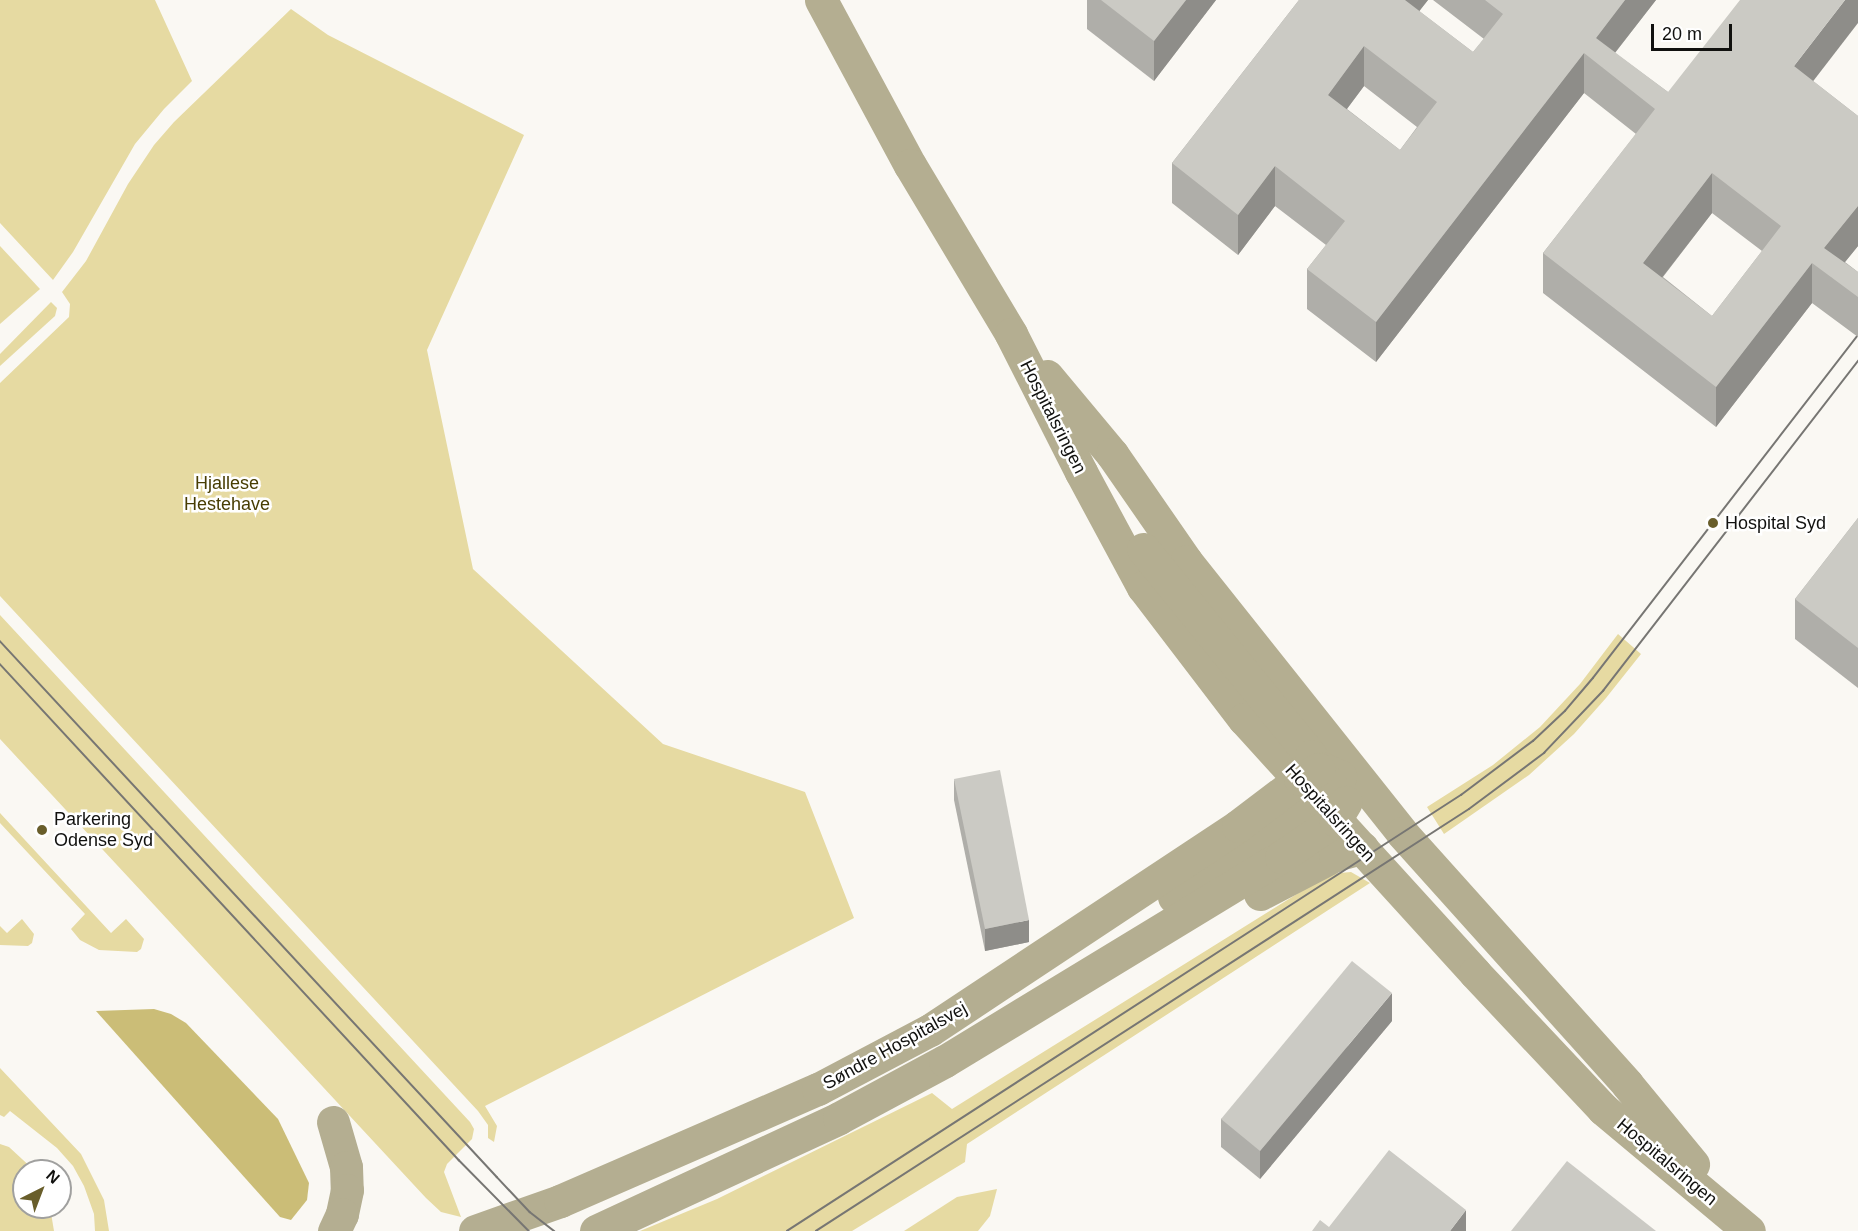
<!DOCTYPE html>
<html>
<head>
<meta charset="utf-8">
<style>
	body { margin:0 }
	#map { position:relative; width:1858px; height:1231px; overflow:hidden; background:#faf8f3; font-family:Arial,sans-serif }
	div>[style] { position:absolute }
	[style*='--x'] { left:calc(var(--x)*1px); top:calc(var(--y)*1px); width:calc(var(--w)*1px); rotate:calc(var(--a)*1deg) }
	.green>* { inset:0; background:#e6daa2 }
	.water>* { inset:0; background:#cbbd77 }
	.tertiary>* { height:33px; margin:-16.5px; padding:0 16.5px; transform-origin:16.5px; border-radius:16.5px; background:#b4ae91 }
	.tram>* { height:1.5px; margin:-0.75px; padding:0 0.75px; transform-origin:0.75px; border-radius:0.75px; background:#777673 }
	.wall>* { inset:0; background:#afaea9 }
	.shaded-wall>* { inset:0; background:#8e8d89 }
	.building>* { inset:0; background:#cbcac4 }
	.dots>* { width:16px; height:16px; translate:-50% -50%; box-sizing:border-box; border:3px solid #fff; border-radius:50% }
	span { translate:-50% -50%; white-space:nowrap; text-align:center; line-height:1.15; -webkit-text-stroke:5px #fff; paint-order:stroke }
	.street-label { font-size:18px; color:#11110f }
	.park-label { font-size:18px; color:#483d03 }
	.poi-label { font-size:18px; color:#11110f }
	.left { translate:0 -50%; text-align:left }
	.north { position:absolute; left:12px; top:1159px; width:60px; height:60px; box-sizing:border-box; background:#fff; border:2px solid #a0a09f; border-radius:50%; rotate:42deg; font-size:16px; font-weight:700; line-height:24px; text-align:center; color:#11110f }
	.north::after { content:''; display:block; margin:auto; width:21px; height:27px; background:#695e2b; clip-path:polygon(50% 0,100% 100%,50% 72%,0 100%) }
	.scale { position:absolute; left:1651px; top:24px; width:81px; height:27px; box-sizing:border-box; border:3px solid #11110f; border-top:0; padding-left:8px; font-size:18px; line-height:21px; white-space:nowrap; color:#11110f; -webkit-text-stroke:4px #fff; paint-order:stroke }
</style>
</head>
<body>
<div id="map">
	<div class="green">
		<i style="clip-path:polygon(0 0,155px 0,192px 81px,164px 109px,135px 144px,73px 252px,53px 280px,0 223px)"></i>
		<i style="clip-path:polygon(291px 9px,328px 35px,524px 135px,427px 350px,473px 569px,663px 744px,805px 792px,854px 918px,485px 1106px,497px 1126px,494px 1142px,488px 1138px,488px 1125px,478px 1111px,0 596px,0 383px,69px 317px,70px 304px,62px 292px,86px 261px,128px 184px,154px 145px,174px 122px)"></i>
		<i style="clip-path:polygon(0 246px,40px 289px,0 324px)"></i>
		<i style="clip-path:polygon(51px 302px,57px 308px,55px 316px,0 366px,0 354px)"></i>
		<i style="clip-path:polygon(0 615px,470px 1122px,474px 1129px,472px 1139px,447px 1164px,444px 1172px,461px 1217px,441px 1212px,426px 1198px,0 739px)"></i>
		<i style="clip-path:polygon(1618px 634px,1641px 654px,1606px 698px,1574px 734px,1529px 775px,1444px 834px,1427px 807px,1493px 765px,1540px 727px,1580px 684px)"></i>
		<i style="clip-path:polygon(0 813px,111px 933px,126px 919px,144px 939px,141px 949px,137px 952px,99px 950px,80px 940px,71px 929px,85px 914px,0 823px)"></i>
		<i style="clip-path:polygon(1351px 872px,1370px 883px,967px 1144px,965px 1162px,852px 1231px,640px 1231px,717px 1199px,932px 1093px,952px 1109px,1329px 874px)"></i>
		<i style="clip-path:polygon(22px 919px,34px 934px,32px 943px,28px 946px,0 945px,0 926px,7px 933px)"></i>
		<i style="clip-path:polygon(0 1068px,81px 1154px,104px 1200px,109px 1231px,95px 1231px,94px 1214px,84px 1186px,73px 1166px,57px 1148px,10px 1111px,4px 1117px,0 1115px)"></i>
		<i style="clip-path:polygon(0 1144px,9px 1147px,35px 1171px,24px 1171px,24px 1207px,50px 1207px,54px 1231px,0 1231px)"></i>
		<i style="clip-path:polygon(997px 1189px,990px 1216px,978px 1231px,904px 1231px,957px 1197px)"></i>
	</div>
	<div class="water">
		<i style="clip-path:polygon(154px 1009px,171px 1014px,186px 1023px,278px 1119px,309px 1183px,307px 1200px,291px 1220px,280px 1217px,96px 1011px)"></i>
	</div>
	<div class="tertiary">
		<i style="--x:821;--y:0;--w:187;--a:61.7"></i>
		<i style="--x:910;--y:165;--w:197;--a:59.1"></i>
		<i style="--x:1011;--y:334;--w:155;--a:63.1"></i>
		<i style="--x:1081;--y:472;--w:131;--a:61.7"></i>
		<i style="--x:1143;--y:587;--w:166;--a:52.6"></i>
		<i style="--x:1244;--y:719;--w:343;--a:47.7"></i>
		<i style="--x:1475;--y:973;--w:187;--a:46.7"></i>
		<i style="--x:1603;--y:1109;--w:190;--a:39.9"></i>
		<i style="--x:1047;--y:376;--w:102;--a:50.2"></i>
		<i style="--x:1112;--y:454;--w:130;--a:55.3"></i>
		<i style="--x:1186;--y:561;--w:347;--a:51.5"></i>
		<i style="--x:1402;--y:833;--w:337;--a:48.1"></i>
		<i style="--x:1627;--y:1084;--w:104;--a:50.5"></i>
		<i style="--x:1143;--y:549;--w:267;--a:50.9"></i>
		<i style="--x:1311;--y:756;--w:16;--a:50"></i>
		<i style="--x:1321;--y:768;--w:21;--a:23"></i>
		<i style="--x:1260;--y:894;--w:85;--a:-27.5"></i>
		<i style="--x:1335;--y:855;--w:28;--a:-15"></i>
		<i style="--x:1174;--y:897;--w:174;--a:-34.2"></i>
		<i style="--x:1318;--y:799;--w:20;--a:-53"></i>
		<i style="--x:333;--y:1122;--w:47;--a:73.9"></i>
		<i style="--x:346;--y:1167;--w:23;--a:88"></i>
		<i style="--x:347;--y:1190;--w:25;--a:102"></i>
		<i style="--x:342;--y:1214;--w:19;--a:115"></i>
		<i style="--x:475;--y:1231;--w:90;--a:-19.4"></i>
		<i style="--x:560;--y:1201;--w:281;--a:-23.5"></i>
		<i style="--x:818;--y:1089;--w:127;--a:-27.8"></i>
		<i style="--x:930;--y:1030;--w:369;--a:-33.5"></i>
		<i style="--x:1238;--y:826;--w:78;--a:-37.2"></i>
		<i style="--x:1300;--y:779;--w:21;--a:-28"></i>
		<i style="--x:596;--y:1231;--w:268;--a:-24.9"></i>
		<i style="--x:839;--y:1118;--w:120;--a:-28.3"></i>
		<i style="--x:945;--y:1061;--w:393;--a:-31.3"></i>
		<i style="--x:1281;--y:857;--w:65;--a:-34.4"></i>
		<i style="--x:1335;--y:820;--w:21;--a:-59"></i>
	</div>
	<div class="tram">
		<i style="--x:0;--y:641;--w:731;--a:47.16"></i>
		<i style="--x:497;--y:1177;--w:48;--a:46.7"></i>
		<i style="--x:530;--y:1212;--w:31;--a:38"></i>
		<i style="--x:0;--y:664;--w:676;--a:47.22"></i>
		<i style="--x:459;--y:1160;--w:100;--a:45.4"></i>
		<i style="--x:787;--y:1231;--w:803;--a:-32.9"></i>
		<i style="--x:1461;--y:795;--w:90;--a:-36.9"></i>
		<i style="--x:1533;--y:741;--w:44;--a:-43.2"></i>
		<i style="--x:1565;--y:711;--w:43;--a:-49.7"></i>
		<i style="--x:1593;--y:678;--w:433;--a:-52.3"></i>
		<i style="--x:816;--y:1231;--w:777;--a:-32.87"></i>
		<i style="--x:1469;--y:809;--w:94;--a:-36.7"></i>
		<i style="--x:1544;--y:753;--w:86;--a:-46.4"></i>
		<i style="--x:1603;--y:691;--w:417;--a:-52.3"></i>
	</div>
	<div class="wall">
		<i style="clip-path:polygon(1087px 0,1216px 0,1154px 81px,1087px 29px)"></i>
		<i style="clip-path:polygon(evenodd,1299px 0,1428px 0,1419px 11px,1473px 52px,1484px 39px,1433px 0,1656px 0,1615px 53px,1668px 92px,1813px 81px,1858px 116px,1858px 246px,1845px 262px,1858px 272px,1858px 337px,1812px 303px,1716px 427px,1543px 293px,1543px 253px,1636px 134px,1584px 93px,1376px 362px,1307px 309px,1307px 269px,1326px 245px,1275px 206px,1238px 255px,1172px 203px,1172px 163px,1299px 0,1364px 86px,1417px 127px,1400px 150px,1347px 109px,1364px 86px,1299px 0,1712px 213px,1762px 251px,1712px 316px,1663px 277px,1712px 213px)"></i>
		<i style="clip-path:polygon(1858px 518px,1858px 688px,1795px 639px,1795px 599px)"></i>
		<i style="clip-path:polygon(954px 779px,1029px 942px,985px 951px,954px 800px)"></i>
		<i style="clip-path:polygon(1392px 1021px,1260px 1179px,1221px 1147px,1221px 1119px)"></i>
	</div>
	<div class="shaded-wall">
		<i style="clip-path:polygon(1186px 0,1216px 0,1154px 81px,1154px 41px)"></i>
		<i style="clip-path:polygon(1400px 0,1428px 0,1400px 36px)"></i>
		<i style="clip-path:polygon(1625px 0,1656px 0,1603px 68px,1596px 38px)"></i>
		<i style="clip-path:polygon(1845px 0,1858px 0,1858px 23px,1794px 106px,1794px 66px)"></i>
		<i style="clip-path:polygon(1364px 46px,1364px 86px,1328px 134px,1328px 95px)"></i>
		<i style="clip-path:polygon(1584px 53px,1584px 93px,1376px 362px,1376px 322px)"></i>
		<i style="clip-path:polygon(1275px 166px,1275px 206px,1238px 255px,1238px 215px)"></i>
		<i style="clip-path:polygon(1712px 173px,1712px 213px,1643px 302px,1643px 263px)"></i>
		<i style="clip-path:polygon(1858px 206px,1858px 246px,1832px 278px,1824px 248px)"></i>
		<i style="clip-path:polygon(1812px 263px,1812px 303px,1716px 427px,1716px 387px)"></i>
		<i style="clip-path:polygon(1029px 920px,1029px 942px,985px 951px,985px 929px)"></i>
		<i style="clip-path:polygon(1392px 993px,1392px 1021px,1260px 1179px,1260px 1151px)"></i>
		<i style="clip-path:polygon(1466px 1210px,1466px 1231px,1450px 1231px)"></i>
	</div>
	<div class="building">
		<i style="clip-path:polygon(1101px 0,1186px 0,1154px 41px)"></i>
		<i style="clip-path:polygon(evenodd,1299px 0,1405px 0,1473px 52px,1503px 14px,1485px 0,1625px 0,1596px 38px,1668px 92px,1740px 0,1845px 0,1794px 66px,1858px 116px,1858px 206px,1824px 248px,1858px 272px,1858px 297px,1812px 263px,1716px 387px,1543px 253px,1655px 109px,1584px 53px,1376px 322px,1307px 269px,1345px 221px,1275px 166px,1238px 215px,1172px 163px,1299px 0,1364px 46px,1437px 102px,1400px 150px,1328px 95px,1364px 46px,1299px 0,1712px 173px,1781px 226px,1712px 316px,1643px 263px,1712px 173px)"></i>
		<i style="clip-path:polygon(1858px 518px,1858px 648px,1795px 599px)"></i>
		<i style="clip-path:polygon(1000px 770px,1029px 920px,985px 929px,954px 779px)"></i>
		<i style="clip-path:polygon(1352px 961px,1392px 993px,1260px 1151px,1221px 1119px)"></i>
		<i style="clip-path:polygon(1389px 1150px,1466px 1210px,1450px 1231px,1312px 1231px,1320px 1220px,1329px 1227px)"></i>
		<i style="clip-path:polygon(1567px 1161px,1656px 1231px,1511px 1231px)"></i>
	</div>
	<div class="dots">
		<i style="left:1713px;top:523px;background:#695e2b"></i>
		<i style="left:42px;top:830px;background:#695e2b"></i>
	</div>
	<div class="street-label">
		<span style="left:1053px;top:417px;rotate:63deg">Hospitalsringen</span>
		<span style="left:1330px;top:813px;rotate:48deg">Hospitalsringen</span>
		<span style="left:895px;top:1046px;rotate:-29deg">Søndre Hospitalsvej</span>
		<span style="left:1667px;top:1162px;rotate:40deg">Hospitalsringen</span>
	</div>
	<div class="park-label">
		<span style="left:227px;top:494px">Hjallese<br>Hestehave</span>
	</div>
	<div class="poi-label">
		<span class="left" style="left:1725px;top:523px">Hospital Syd</span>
		<span class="left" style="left:54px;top:830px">Parkering<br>Odense Syd</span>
	</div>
	<div class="north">N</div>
	<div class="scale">20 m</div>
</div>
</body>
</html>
